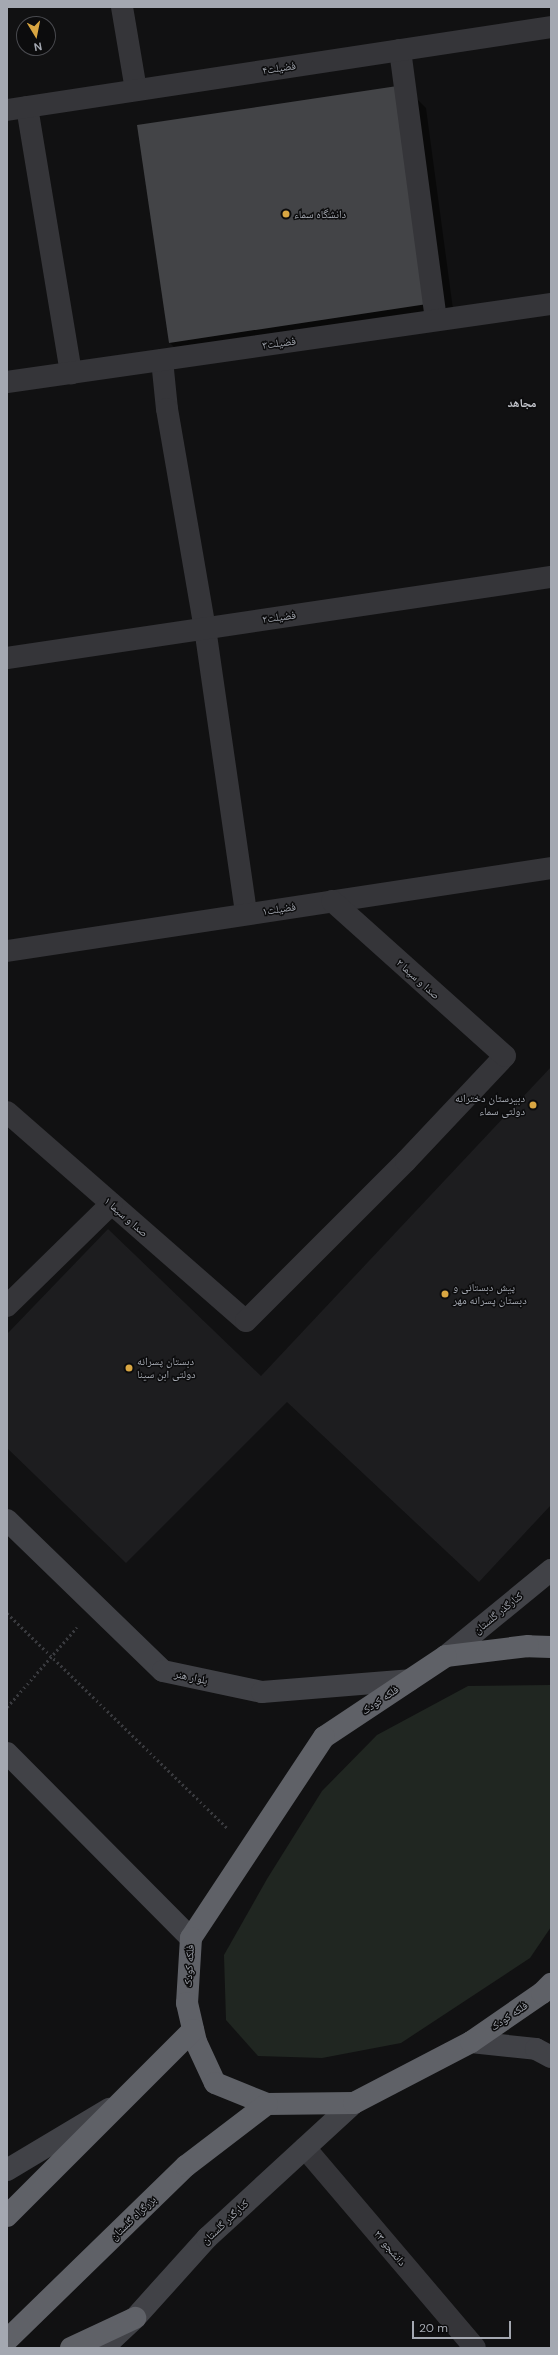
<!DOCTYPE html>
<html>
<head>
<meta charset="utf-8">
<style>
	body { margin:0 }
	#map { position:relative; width:558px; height:2355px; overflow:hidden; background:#111112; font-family:"DM Sans","Noto Naskh Arabic",sans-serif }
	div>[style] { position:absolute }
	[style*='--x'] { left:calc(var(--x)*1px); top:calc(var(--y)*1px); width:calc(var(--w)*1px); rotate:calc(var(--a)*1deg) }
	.built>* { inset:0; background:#1d1d1f }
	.green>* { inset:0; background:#202621 }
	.shadow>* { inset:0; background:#0007 }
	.building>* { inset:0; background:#434447 }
	.path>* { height:2.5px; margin-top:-1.25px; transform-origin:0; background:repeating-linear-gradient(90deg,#393a3e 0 2px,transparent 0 5px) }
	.street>* { height:22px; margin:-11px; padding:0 11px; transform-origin:11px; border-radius:11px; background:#353539 }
	.secondary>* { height:22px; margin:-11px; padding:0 11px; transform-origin:11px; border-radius:11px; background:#414247 }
	.highway>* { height:22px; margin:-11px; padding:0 11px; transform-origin:11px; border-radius:11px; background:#5f6167 }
	.dots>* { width:11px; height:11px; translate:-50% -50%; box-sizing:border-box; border:2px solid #0c0c0d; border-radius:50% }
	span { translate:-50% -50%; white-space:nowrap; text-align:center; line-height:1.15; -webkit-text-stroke:3px #0c0c0d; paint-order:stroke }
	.street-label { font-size:11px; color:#a4a8b1 }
	.poi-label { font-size:11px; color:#a4a8b1 }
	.left { translate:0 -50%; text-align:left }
	.right { translate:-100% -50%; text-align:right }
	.neighbourhood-label { font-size:12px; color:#c5c7ce; font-weight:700 }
	.frame { position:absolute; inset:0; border:8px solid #a4a8b1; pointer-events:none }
	.north { position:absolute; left:16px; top:16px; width:40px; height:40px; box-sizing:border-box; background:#0c0c0d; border:1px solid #494a4f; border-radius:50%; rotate:170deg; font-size:11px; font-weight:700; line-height:16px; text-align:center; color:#a4a8b1 }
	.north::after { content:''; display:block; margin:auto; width:14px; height:18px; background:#d9a642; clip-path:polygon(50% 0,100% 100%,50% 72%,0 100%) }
	.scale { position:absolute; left:412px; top:2321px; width:99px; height:18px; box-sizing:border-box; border:2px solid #a4a8b1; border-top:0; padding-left:5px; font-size:12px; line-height:14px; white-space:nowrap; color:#a4a8b1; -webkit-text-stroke:3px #0c0c0d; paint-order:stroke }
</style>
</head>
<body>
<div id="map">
	<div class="built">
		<i style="clip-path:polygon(551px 1067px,551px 1505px,479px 1582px,287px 1402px,126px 1563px,7px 1448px,7px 1334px,108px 1229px,261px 1376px)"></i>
	</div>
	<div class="green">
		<i style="clip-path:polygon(551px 1685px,551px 1927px,530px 1958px,401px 2043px,322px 2058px,258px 2056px,226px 2020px,224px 1955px,267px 1879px,322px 1791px,377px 1735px,468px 1686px)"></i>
	</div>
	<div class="shadow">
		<i style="clip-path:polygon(404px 86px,426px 108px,455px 324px,191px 364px,170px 343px)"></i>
	</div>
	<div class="building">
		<i style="clip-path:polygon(404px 85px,434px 303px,169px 343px,137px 125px)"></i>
	</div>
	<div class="path">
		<i style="--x:7;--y:1613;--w:309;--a:44.3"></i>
		<i style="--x:7;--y:1707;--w:106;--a:-48.8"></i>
	</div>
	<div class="street">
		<i style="--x:122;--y:7;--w:84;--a:80.4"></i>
		<i style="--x:400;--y:50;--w:272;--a:82.4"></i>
		<i style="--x:27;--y:107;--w:270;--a:80.6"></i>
		<i style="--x:7;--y:110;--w:550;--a:-8.67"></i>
		<i style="--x:162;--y:360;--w:49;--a:84.2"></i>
		<i style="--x:167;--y:409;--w:222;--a:80.2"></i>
		<i style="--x:205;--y:628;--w:289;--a:81.8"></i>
		<i style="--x:7;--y:382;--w:550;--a:-8.16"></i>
		<i style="--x:7;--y:658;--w:550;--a:-8.47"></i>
		<i style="--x:7;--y:951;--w:550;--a:-8.67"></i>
		<i style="--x:7;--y:1112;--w:317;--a:41.2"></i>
		<i style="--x:246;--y:1321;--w:226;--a:-45"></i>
		<i style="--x:406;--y:1161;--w:144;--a:-46.7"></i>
		<i style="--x:505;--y:1056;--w:232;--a:-138.1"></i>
		<i style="--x:7;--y:1306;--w:146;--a:-44.4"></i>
		<i style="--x:305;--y:2148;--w:262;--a:49.6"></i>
	</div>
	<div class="secondary">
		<i style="--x:7;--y:1520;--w:217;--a:44.1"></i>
		<i style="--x:163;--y:1671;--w:101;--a:12"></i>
		<i style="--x:262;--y:1692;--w:148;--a:-4.6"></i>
		<i style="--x:446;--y:1656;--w:136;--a:-39.3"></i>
		<i style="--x:7;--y:1753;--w:261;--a:45.2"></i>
		<i style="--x:471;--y:2042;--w:65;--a:6.1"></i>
		<i style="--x:536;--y:2049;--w:17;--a:28"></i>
		<i style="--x:7;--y:2170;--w:119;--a:-30.9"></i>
		<i style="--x:103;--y:2348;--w:44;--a:-43.2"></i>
		<i style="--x:135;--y:2318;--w:108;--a:-48"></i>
		<i style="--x:207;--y:2238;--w:200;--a:-42.6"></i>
	</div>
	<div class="highway">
		<i style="--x:551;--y:1647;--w:23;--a:-178"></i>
		<i style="--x:528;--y:1646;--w:83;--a:173"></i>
		<i style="--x:446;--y:1656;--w:146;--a:146.4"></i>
		<i style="--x:324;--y:1737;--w:241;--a:123.5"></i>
		<i style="--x:191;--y:1938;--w:65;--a:93.5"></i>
		<i style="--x:187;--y:2003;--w:40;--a:77"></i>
		<i style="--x:196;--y:2042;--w:45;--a:65.1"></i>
		<i style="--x:215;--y:2083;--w:56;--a:22"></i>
		<i style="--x:267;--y:2104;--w:87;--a:-0.7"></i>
		<i style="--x:354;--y:2103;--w:132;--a:-27.5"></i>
		<i style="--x:471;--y:2042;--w:86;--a:-34.6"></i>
		<i style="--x:542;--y:1993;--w:13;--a:-45"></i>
		<i style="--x:7;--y:2216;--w:263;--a:-45"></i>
		<i style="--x:7;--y:2340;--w:250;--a:-44.2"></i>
		<i style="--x:186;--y:2166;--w:102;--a:-37.4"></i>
		<i style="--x:71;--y:2348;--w:71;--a:-25.1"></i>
	</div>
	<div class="dots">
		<i style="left:286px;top:214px;background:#d9a642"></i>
		<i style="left:533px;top:1105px;background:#d9a642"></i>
		<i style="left:445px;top:1294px;background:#d9a642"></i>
		<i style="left:129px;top:1368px;background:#d9a642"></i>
	</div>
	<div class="street-label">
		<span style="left:279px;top:68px;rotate:-9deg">فضیلت۴</span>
		<span style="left:279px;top:343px;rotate:-8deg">فضیلت۳</span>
		<span style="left:279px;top:617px;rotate:-8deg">فضیلت۲</span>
		<span style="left:279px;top:909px;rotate:-9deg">فضیلت۱</span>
		<span style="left:418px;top:979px;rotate:42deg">صدا و سیما ۲</span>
		<span style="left:126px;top:1217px;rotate:41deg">صدا و سیما ۱</span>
		<span style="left:498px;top:1613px;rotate:-39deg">کنارگذر گلستان</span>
		<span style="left:191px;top:1677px;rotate:12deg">بلوار هنر</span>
		<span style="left:380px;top:1700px;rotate:-34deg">فلکه کودک</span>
		<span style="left:189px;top:1966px;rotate:-87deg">فلکه کودک</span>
		<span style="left:509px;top:2016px;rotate:-34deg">فلکه کودک</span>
		<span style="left:133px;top:2218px;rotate:-44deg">بزرگراه گلستان</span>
		<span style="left:225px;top:2222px;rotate:-43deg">کنارگذر گلستان</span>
		<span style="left:390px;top:2248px;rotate:50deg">دانشجو ۲۳</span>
	</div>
	<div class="poi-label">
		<span class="left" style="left:294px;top:214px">دانشگاه سماء</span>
		<span class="right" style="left:525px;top:1105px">دبیرستان دخترانه<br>دولتی سماء</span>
		<span class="left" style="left:453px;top:1294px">پیش دبستانی و<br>دبستان پسرانه مهر</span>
		<span class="left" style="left:137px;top:1368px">دبستان پسرانه<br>دولتی ابن سینا</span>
	</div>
	<div class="neighbourhood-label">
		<span style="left:522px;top:404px">مجاهد</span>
	</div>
	<div class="frame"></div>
	<div class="north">N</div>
	<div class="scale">20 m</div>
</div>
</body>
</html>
